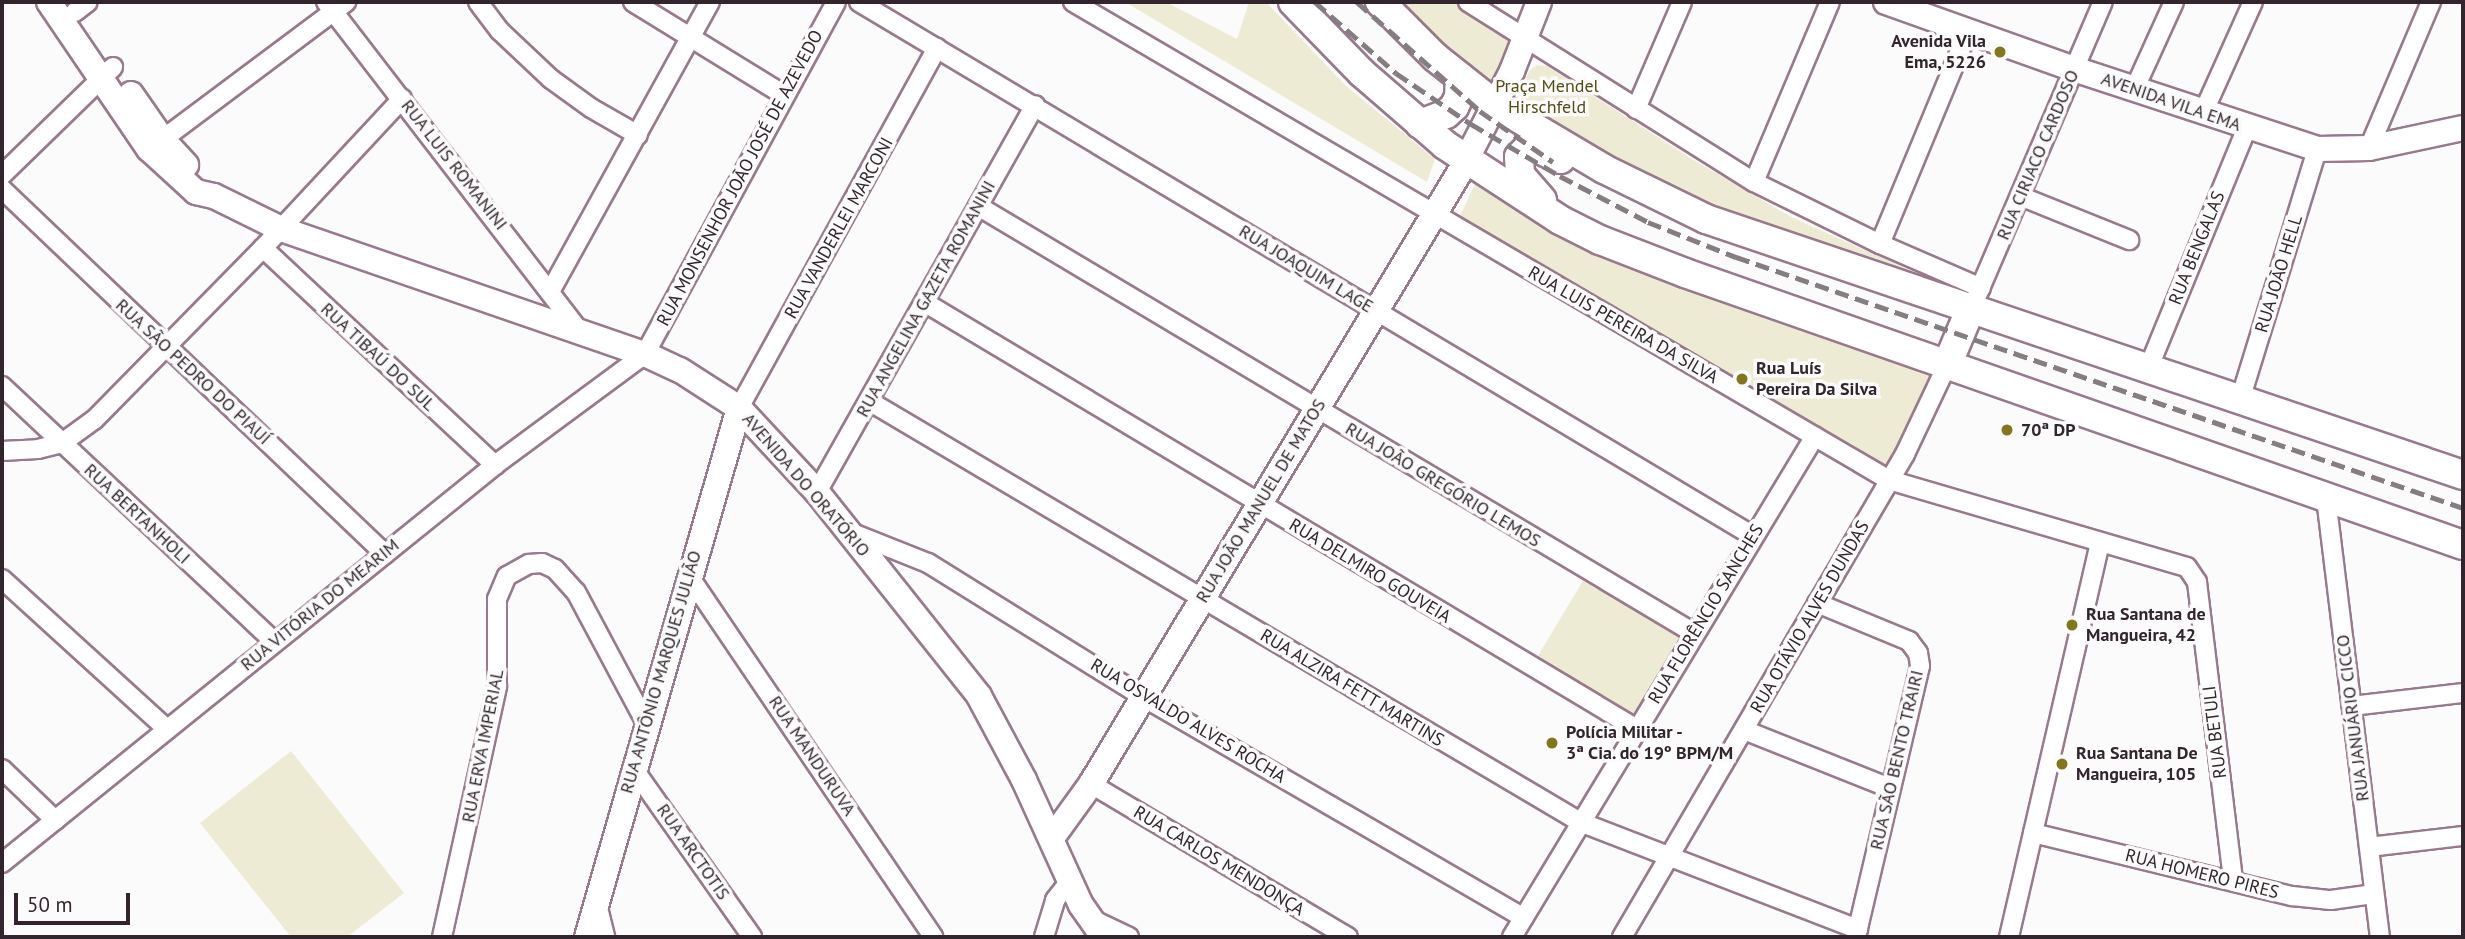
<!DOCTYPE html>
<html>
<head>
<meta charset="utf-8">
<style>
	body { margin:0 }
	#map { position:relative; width:2465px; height:939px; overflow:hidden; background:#fbfbfb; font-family:"PT Sans",sans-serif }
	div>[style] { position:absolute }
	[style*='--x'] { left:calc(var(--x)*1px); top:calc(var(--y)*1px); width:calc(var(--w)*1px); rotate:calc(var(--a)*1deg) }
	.green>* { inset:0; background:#eeebd4 }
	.roads { filter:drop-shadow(2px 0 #99798c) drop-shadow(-2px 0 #99798c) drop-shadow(0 2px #99798c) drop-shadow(0 -2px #99798c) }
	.street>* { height:18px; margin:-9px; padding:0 9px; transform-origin:9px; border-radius:9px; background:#fff }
	.secondary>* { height:24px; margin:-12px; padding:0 12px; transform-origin:12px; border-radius:12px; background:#fff }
	.primary>* { height:28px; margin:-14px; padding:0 14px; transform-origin:14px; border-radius:14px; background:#fff }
	.rail>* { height:4.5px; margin-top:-2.25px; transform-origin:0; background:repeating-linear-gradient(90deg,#857d82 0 14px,transparent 0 21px) }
	.dots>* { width:19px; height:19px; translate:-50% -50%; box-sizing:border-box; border:4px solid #fbfbfb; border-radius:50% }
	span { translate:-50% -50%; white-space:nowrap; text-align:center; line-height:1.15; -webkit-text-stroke:7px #fbfbfb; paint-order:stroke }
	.poi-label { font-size:18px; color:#32252d; font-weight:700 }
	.right { translate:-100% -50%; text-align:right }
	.left { translate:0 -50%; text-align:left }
	.park-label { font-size:18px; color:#544d15 }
	.street-label { font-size:18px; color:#32252d }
	.frame { position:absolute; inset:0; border:4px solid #32252d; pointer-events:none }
	.scale { position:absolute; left:14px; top:893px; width:116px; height:32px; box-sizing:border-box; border:4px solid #32252d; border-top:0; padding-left:9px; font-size:21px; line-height:24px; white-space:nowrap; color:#32252d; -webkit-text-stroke:5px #fbfbfb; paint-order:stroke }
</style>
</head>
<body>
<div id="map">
	<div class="green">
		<i style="clip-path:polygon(1125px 2px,1166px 2px,1237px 39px,1249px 2px,1266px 2px,1346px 86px,1435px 159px,1427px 182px)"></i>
		<i style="clip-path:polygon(1389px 2px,1461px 2px,1508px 40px,1510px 52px,1488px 91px)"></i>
		<i style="clip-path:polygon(1537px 65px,1547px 66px,1692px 159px,1793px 218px,1954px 290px,1718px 215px,1513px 104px,1530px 70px)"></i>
		<i style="clip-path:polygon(1475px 184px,1548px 230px,1597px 253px,1726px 305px,1931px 376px,1931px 383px,1894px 467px,1884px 466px,1459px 218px)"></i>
		<i style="clip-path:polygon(1584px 579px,1681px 637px,1633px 716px,1536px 659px)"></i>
		<i style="clip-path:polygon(291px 751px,404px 893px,347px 937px,291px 937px,200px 823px)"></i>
	</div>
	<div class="roads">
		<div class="street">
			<i style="--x:326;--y:2;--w:414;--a:52.4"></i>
			<i style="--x:478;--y:2;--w:36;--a:53"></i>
			<i style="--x:500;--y:31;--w:70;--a:43.3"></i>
			<i style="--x:551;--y:79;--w:49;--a:35.9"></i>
			<i style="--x:591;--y:108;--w:54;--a:29.9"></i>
			<i style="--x:633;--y:2;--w:177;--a:31.6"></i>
			<i style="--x:859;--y:2;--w:1041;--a:30.85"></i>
			<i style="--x:1073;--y:2;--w:946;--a:30.36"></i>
			<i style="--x:1889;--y:480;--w:310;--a:16.3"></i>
			<i style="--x:2187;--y:567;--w:18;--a:56"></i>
			<i style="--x:2197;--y:582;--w:301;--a:83.1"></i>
			<i style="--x:1468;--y:2;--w:338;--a:32.2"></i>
			<i style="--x:1754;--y:182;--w:140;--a:26.2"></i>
			<i style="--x:1880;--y:244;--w:110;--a:23.5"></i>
			<i style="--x:75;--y:12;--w:16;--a:-38"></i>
			<i style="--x:2134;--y:90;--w:97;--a:-65.6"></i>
			<i style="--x:1636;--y:109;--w:116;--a:-66.7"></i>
			<i style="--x:2203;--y:113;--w:122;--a:-65.8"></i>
			<i style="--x:155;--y:145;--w:239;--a:-36.8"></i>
			<i style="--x:2369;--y:148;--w:159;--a:-67"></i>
			<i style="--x:2;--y:175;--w:155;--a:-44.2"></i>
			<i style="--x:1754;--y:182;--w:195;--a:-67.1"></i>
			<i style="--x:2;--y:189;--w:529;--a:43.62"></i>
			<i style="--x:2020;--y:196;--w:118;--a:22"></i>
			<i style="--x:978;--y:206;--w:834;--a:30.81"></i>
			<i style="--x:1880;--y:244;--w:230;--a:-67.5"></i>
			<i style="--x:263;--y:248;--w:318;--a:43.1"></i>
			<i style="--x:551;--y:290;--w:329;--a:-61.1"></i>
			<i style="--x:1976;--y:298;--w:322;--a:-66.8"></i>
			<i style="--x:924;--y:302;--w:831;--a:30.92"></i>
			<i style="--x:2148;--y:369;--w:261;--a:-67.7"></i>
			<i style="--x:2;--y:386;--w:373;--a:43.2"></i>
			<i style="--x:2240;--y:400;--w:263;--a:-72.9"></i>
			<i style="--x:869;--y:401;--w:826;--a:30.63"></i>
			<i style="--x:1580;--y:822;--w:298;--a:21.1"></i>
			<i style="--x:739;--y:408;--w:411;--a:-61.2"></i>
			<i style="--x:2;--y:451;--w:36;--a:-3"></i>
			<i style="--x:38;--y:449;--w:25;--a:-14"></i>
			<i style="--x:62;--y:443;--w:39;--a:-36"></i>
			<i style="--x:94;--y:420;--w:241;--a:-45.5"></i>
			<i style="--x:263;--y:248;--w:204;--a:-47"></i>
			<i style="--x:817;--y:492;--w:444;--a:-60.6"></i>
			<i style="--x:2326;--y:498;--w:442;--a:83"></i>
			<i style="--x:850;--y:532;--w:84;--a:21.7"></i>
			<i style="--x:928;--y:563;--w:253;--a:31.9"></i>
			<i style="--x:1143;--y:697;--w:440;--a:30.1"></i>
			<i style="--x:689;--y:576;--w:436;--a:55.9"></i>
			<i style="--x:2;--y:579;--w:223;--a:42.3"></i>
			<i style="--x:1817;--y:603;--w:100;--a:22.4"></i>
			<i style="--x:1909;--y:641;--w:15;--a:53"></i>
			<i style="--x:1918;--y:653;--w:13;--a:81"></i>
			<i style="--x:1920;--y:666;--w:278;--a:103.3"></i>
			<i style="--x:2352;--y:706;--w:112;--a:-6.7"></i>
			<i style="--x:1744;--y:730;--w:157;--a:21.7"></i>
			<i style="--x:633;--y:768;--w:207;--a:54.8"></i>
			<i style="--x:2;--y:769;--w:74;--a:43.9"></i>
			<i style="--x:1091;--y:784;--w:299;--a:30.8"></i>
			<i style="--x:2033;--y:833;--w:267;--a:13.7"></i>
			<i style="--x:2292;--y:896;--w:39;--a:6"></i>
			<i style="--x:2331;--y:900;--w:42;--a:-8.1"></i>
			<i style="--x:2369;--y:847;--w:95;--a:-6.7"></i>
			<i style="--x:2;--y:863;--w:634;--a:-38.91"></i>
			<i style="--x:495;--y:465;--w:187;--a:-36.5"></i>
			<i style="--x:645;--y:354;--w:400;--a:-61.5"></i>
			<i style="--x:597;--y:904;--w:34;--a:76"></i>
			<i style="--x:1091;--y:919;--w:42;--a:25.3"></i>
			<i style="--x:442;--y:937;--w:257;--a:-77.6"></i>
			<i style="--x:497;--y:686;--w:87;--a:-90"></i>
			<i style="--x:497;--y:599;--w:25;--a:-67"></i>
			<i style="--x:507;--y:576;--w:25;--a:-29"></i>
			<i style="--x:529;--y:564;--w:13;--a:-4"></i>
			<i style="--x:542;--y:563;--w:14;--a:25"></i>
			<i style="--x:555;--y:569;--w:31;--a:48"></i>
			<i style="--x:576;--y:592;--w:149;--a:61.9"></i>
			<i style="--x:1044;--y:937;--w:39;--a:-73"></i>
			<i style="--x:1055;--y:900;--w:24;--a:-52"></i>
			<i style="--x:1512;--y:937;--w:585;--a:-58.83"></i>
			<i style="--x:1622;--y:937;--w:560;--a:-59.63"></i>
			<i style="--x:1905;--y:454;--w:98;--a:-64.7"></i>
			<i style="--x:2009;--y:937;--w:404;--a:-77"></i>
		</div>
		<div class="secondary">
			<i style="--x:49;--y:2;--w:178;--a:55.8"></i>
			<i style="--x:149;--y:149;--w:64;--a:42.5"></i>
			<i style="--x:196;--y:192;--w:18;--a:13"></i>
			<i style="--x:214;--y:196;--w:75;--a:26.2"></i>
			<i style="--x:281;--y:229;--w:385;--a:19"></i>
			<i style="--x:645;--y:354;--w:38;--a:25"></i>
			<i style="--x:680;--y:370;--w:70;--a:32.8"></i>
			<i style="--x:739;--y:408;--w:115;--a:47.1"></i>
			<i style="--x:817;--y:492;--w:260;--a:51.5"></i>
			<i style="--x:979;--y:696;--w:95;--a:61.8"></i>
			<i style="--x:1024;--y:780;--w:137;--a:65.5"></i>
			<i style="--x:1081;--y:905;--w:39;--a:55"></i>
			<i style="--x:1886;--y:2;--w:200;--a:19.6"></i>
			<i style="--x:2074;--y:69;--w:256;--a:18.2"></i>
			<i style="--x:2317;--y:149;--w:52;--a:-1.1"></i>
			<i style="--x:2369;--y:148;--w:96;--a:-12"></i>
			<i style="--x:131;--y:94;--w:56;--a:55.2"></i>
			<i style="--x:163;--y:140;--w:34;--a:47"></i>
			<i style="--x:1052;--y:838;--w:67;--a:-54.2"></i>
			<i style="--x:1091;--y:784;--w:717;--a:-58.93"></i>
			<i style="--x:1461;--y:170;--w:111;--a:-62.7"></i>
			<i style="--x:1512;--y:71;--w:74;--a:-68.6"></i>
			<i style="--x:587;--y:937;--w:550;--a:-73.97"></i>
		</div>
		<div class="primary">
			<i style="--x:1293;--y:2;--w:99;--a:45.8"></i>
			<i style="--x:1362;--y:73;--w:110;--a:40.9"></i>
			<i style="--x:1445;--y:145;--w:137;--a:33.1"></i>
			<i style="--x:1560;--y:220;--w:45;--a:26.6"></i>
			<i style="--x:1600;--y:240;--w:91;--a:21.2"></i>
			<i style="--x:1685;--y:273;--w:824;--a:19.27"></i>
			<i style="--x:1380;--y:2;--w:78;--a:45"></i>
			<i style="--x:1435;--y:57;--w:74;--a:38.4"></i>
			<i style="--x:1493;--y:103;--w:129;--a:30.7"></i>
			<i style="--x:1604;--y:169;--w:114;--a:26.1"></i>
			<i style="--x:1706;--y:219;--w:799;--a:18.68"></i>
			<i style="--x:1420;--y:124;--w:28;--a:-21"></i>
			<i style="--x:1446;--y:114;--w:11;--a:-41"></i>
			<i style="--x:1454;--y:107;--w:11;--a:-63"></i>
			<i style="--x:1459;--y:97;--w:20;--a:-87"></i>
			<i style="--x:1542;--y:200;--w:33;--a:-131"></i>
			<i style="--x:1520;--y:175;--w:18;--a:-93"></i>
			<i style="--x:1519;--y:157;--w:11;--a:-45"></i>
			<i style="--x:1527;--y:149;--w:10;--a:-6"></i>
			<i style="--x:1537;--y:148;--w:26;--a:25"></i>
			<i style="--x:1947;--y:365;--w:62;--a:-67.2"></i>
		</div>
	</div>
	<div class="rail">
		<i style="--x:1315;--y:2;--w:108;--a:41.2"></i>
		<i style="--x:1396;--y:73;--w:91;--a:34.2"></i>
		<i style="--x:1471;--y:124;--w:103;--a:30.3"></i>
		<i style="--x:1560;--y:176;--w:99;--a:27.6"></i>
		<i style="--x:1648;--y:222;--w:95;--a:21.7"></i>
		<i style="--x:1736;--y:257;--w:769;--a:19.05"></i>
		<i style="--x:1357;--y:2;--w:164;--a:41.5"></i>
		<i style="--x:1480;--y:111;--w:89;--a:34.9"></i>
	</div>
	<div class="dots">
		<i style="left:2000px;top:52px;background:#82771b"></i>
		<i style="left:1742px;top:379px;background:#82771b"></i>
		<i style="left:2007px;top:430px;background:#82771b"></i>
		<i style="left:2072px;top:625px;background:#82771b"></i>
		<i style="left:1552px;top:743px;background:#82771b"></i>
		<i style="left:2062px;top:764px;background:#82771b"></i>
	</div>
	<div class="poi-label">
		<span class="right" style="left:1986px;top:52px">Avenida Vila<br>Ema, 5226</span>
		<span class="left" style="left:1756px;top:379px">Rua Luís<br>Pereira Da Silva</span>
		<span class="left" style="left:2021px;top:430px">70ª DP</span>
		<span class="left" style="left:2086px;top:625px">Rua Santana de<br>Mangueira, 42</span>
		<span class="left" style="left:1566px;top:743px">Polícia Militar -<br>3ª Cia. do 19º BPM/M</span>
		<span class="left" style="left:2076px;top:764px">Rua Santana De<br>Mangueira, 105</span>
	</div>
	<div class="park-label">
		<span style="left:1547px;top:97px">Praça Mendel<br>Hirschfeld</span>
	</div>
	<div class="street-label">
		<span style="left:2171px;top:102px;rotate:19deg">AVENIDA VILA EMA</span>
		<span style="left:2038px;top:155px;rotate:-67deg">RUA CIRIACO CARDOSO</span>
		<span style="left:454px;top:165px;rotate:52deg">RUA LUIS ROMANINI</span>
		<span style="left:740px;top:178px;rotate:-62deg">RUA MONSENHOR JOÃO JOSÉ DE AZEVEDO</span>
		<span style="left:839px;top:228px;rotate:-61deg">RUA VANDERLEI MARCONI</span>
		<span style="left:2197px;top:248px;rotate:-68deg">RUA BENGALAS</span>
		<span style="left:1306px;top:269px;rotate:31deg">RUA JOAQUIM LAGE</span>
		<span style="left:2279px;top:274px;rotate:-73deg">RUA JOÃO HELL</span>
		<span style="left:926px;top:299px;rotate:-61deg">RUA ANGELINA GAZETA ROMANINI</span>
		<span style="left:1623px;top:325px;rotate:30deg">RUA LUIS PEREIRA DA SILVA</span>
		<span style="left:378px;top:357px;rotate:43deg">RUA TIBAÚ DO SUL</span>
		<span style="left:193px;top:372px;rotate:43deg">RUA SÃO PEDRO DO PIAUÍ</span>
		<span style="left:806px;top:485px;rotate:49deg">AVENIDA DO ORATÓRIO</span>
		<span style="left:1443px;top:485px;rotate:31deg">RUA JOÃO GREGÓRIO LEMOS</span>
		<span style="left:1261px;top:501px;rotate:-59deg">RUA JOÃO MANUEL DE MATOS</span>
		<span style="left:137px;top:514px;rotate:43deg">RUA BERTANHOLI</span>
		<span style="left:1370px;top:571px;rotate:31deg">RUA DELMIRO GOUVEIA</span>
		<span style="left:320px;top:605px;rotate:-39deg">RUA VITÓRIA DO MEARIM</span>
		<span style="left:1706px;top:614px;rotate:-59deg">RUA FLORÊNCIO SANCHES</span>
		<span style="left:1810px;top:617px;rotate:-60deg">RUA OTÁVIO ALVES DUNDAS</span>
		<span style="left:661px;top:672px;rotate:-74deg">RUA ANTÔNIO MARQUES JULIÃO</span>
		<span style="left:1352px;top:688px;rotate:31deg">RUA ALZIRA FETT MARTINS</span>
		<span style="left:2353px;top:718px;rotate:-97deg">RUA JANUÁRIO CICCO</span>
		<span style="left:1188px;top:721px;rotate:31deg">RUA OSVALDO ALVES ROCHA</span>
		<span style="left:2215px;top:732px;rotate:-97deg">RUA BETULI</span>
		<span style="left:483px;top:746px;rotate:-79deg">RUA ERVA IMPERIAL</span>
		<span style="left:812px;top:756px;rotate:56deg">RUA MANDURUVA</span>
		<span style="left:1897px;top:760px;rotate:-77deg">RUA SÃO BENTO TRAIRI</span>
		<span style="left:693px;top:852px;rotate:55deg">RUA ARCTOTIS</span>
		<span style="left:1219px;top:861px;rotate:31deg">RUA CARLOS MENDONÇA</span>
		<span style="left:2202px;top:874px;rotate:14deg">RUA HOMERO PIRES</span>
	</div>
	<div class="frame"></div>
	<div class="scale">50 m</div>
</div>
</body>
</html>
